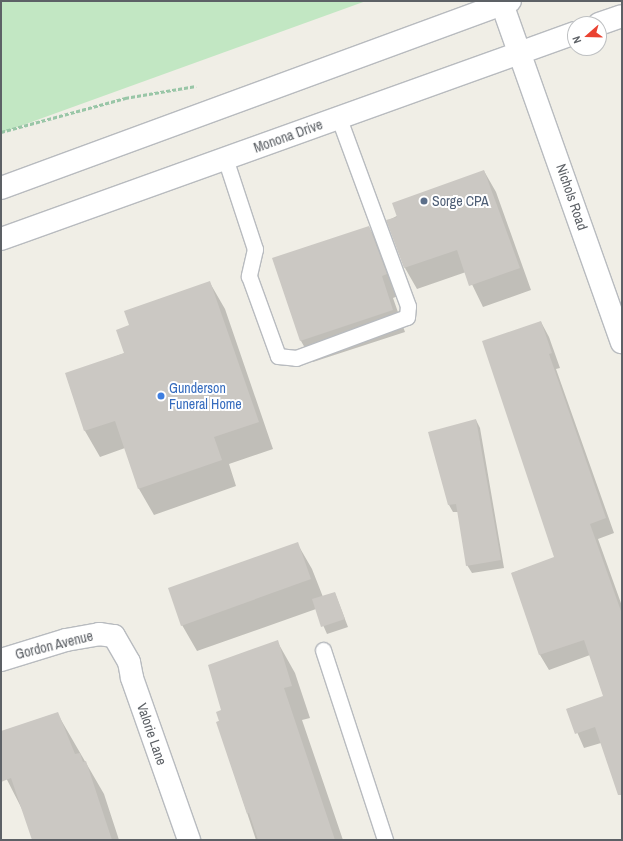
<!DOCTYPE html>
<html>
<head>
<meta charset="utf-8">
<style>
	body { margin:0 }
	#map { position:relative; width:623px; height:841px; overflow:hidden; background:#f0eee6; font-family:"Archivo Narrow",sans-serif }
	div>[style] { position:absolute }
	[style*='--x'] { left:calc(var(--x)*1px); top:calc(var(--y)*1px); width:calc(var(--w)*1px); rotate:calc(var(--a)*1deg) }
	.green>* { inset:0; background:#c2e7c3 }
	.shadow>* { inset:0; background:#0003 }
	.building>* { inset:0; background:#cbc8c3 }
	.path>* { height:2.5px; margin-top:-1.25px; transform-origin:0; background:repeating-linear-gradient(90deg,#99c6a7 0 4px,transparent 0 6px) }
	.roads { filter:drop-shadow(1px 0 #b8bbbf) drop-shadow(-1px 0 #b8bbbf) drop-shadow(0 1px #b8bbbf) drop-shadow(0 -1px #b8bbbf) }
	.service>* { height:15px; margin:-7.5px; padding:0 7.5px; transform-origin:7.5px; border-radius:7.5px; background:#fff }
	.minor>* { height:22px; margin:-11px; padding:0 11px; transform-origin:11px; border-radius:11px; background:#fff }
	.tertiary>* { height:22px; margin:-11px; padding:0 11px; transform-origin:11px; border-radius:11px; background:#fff }
	.dots>* { width:11px; height:11px; translate:-50% -50%; box-sizing:border-box; border:2px solid #fff; border-radius:50% }
	span { translate:-50% -50%; white-space:nowrap; text-align:center; line-height:1.15; -webkit-text-stroke:4px #fff; paint-order:stroke }
	.street-label { font-size:14px; color:#5d6166 }
	.service-label { font-size:14px; color:#4e5e75 }
	.left { translate:0 -50%; text-align:left }
	.shop-label { font-size:14px; color:#366cbe }
	.frame { position:absolute; inset:0; border:2px solid #5d6166; pointer-events:none }
	.north { position:absolute; left:567px; top:16px; width:40px; height:40px; box-sizing:border-box; background:#fff; border:1px solid #bec0c2; border-radius:50%; rotate:250deg; font-size:11px; font-weight:700; line-height:16px; text-align:center; color:#5d6166 }
	.north::after { content:''; display:block; margin:auto; width:14px; height:18px; background:#ea4231; clip-path:polygon(50% 0,100% 100%,50% 72%,0 100%) }
</style>
</head>
<body>
<div id="map">
	<div class="green">
		<i style="clip-path:polygon(1px 1px,366px 1px,1px 133px)"></i>
	</div>
	<div class="shadow">
		<i style="clip-path:polygon(484px 171px,496px 192px,531px 290px,483px 307px,466px 272px,417px 289px,405px 268px,387px 221px)"></i>
		<i style="clip-path:polygon(369px 227px,381px 249px,398px 296px,393px 298px,405px 332px,313px 362px,301px 341px,273px 259px)"></i>
		<i style="clip-path:polygon(210px 283px,225px 309px,273px 449px,229px 464px,236px 486px,154px 515px,139px 489px,125px 448px,100px 457px,85px 431px,66px 374px,125px 353px,130px 326px)"></i>
		<i style="clip-path:polygon(541px 322px,549px 337px,560px 368px,556px 369px,614px 533px,598px 539px,622px 606px,622px 788px,601px 743px,584px 748px,567px 709px,604px 697px,590px 655px,549px 670px,540px 655px,512px 573px,555px 558px)"></i>
		<i style="clip-path:polygon(476px 420px,480px 428px,504px 568px,472px 573px,467px 565px,458px 512px,453px 512px,449px 505px)"></i>
		<i style="clip-path:polygon(297px 543px,312px 569px,323px 597px,335px 593px,348px 627px,327px 634px,316px 609px,197px 651px,182px 625px)"></i>
		<i style="clip-path:polygon(277px 641px,295px 673px,310px 718px,302px 720px,343px 840px,256px 840px,217px 722px,220px 721px,222px 711px)"></i>
		<i style="clip-path:polygon(57px 713px,104px 794px,119px 840px,33px 840px,24px 813px,1px 768px,1px 732px)"></i>
	</div>
	<div class="building">
		<i style="clip-path:polygon(484px 170px,520px 268px,469px 286px,457px 250px,404px 268px,386px 220px,397px 217px,392px 203px)"></i>
		<i style="clip-path:polygon(369px 226px,387px 274px,382px 276px,393px 310px,300px 341px,272px 258px)"></i>
		<i style="clip-path:polygon(210px 281px,259px 422px,214px 437px,222px 460px,138px 489px,115px 421px,84px 431px,65px 373px,124px 353px,116px 330px,129px 325px,124px 311px)"></i>
		<i style="clip-path:polygon(541px 321px,552px 353px,549px 354px,606px 518px,590px 524px,622px 614px,622px 795px,618px 795px,595px 727px,575px 734px,566px 709px,603px 696px,584px 640px,539px 655px,511px 573px,554px 557px,482px 341px)"></i>
		<i style="clip-path:polygon(476px 419px,501px 560px,466px 566px,456px 504px,448px 505px,428px 432px)"></i>
		<i style="clip-path:polygon(298px 542px,311px 579px,181px 626px,168px 588px)"></i>
		<i style="clip-path:polygon(335px 592px,345px 619px,321px 627px,312px 599px)"></i>
		<i style="clip-path:polygon(278px 640px,292px 686px,284px 688px,335px 840px,258px 840px,249px 813px,247px 814px,216px 722px,219px 721px,216px 712px,221px 710px,208px 665px)"></i>
		<i style="clip-path:polygon(58px 712px,75px 754px,80px 753px,83px 762px,86px 761px,112px 840px,32px 840px,11px 778px,1px 782px,1px 731px)"></i>
	</div>
	<div class="path">
		<i style="--x:1;--y:132;--w:129;--a:-15.3"></i>
		<i style="--x:125;--y:98;--w:72;--a:-9.6"></i>
	</div>
	<div class="roads">
		<div class="service">
			<i style="--x:225;--y:158;--w:96;--a:71.8"></i>
			<i style="--x:255;--y:249;--w:28;--a:103"></i>
			<i style="--x:249;--y:276;--w:85;--a:70.1"></i>
			<i style="--x:278;--y:356;--w:18;--a:6"></i>
			<i style="--x:296;--y:358;--w:118;--a:-20.3"></i>
			<i style="--x:407;--y:317;--w:11;--a:-85"></i>
			<i style="--x:408;--y:306;--w:200;--a:-110.2"></i>
			<i style="--x:323;--y:650;--w:200;--a:71.9"></i>
		</div>
		<div class="minor">
			<i style="--x:1;--y:660;--w:68;--a:-17.1"></i>
			<i style="--x:66;--y:640;--w:34;--a:-10"></i>
			<i style="--x:99;--y:634;--w:15;--a:8"></i>
			<i style="--x:114;--y:636;--w:30;--a:60"></i>
			<i style="--x:129;--y:662;--w:16;--a:79"></i>
			<i style="--x:132;--y:678;--w:172;--a:70.6"></i>
		</div>
		<div class="tertiary">
			<i style="--x:501;--y:1;--w:362;--a:70.5"></i>
			<i style="--x:599;--y:24;--w:24;--a:-19"></i>
			<i style="--x:1;--y:188;--w:542;--a:-20.17"></i>
			<i style="--x:1;--y:239;--w:610;--a:-19.74"></i>
		</div>
	</div>
	<div class="dots">
		<i style="left:424px;top:201px;background:#5c6f8a"></i>
		<i style="left:161px;top:396px;background:#3f7fe0"></i>
	</div>
	<div class="street-label">
		<span style="left:288px;top:136px;rotate:-20deg">Monona Drive</span>
		<span style="left:572px;top:197px;rotate:71deg">Nichols Road</span>
		<span style="left:54px;top:645px;rotate:-14deg">Gordon Avenue</span>
		<span style="left:152px;top:734px;rotate:71deg">Valorie Lane</span>
	</div>
	<div class="service-label">
		<span class="left" style="left:432px;top:201px">Sorge CPA</span>
	</div>
	<div class="shop-label">
		<span class="left" style="left:169px;top:396px">Gunderson<br>Funeral Home</span>
	</div>
	<div class="frame"></div>
	<div class="north">N</div>
</div>
</body>
</html>
